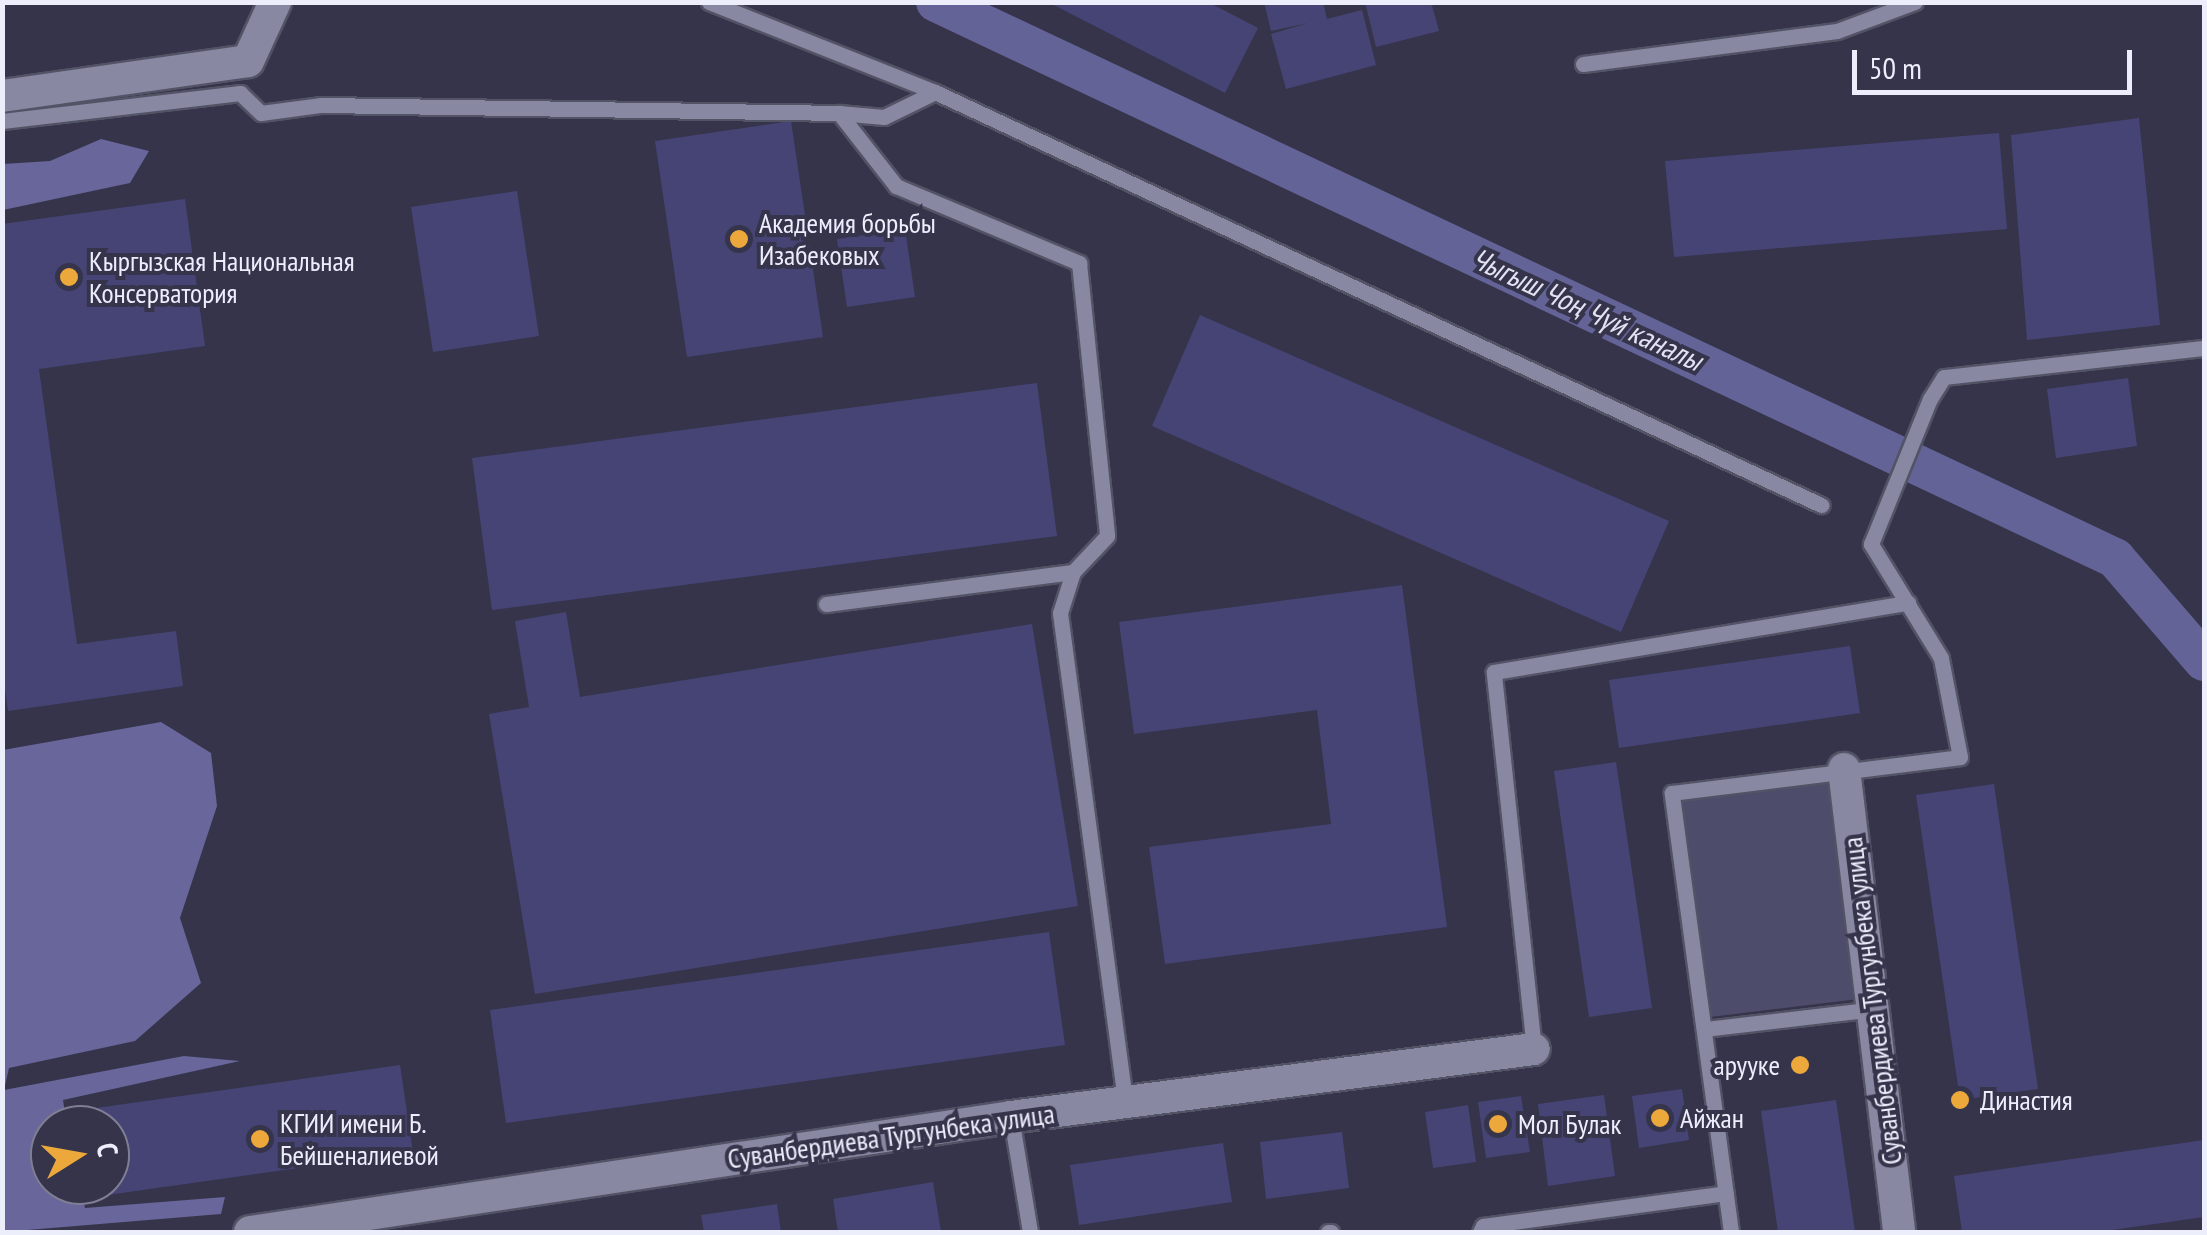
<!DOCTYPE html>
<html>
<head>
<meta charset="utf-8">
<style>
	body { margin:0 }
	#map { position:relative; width:2207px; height:1235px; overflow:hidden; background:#35344b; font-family:"PT Sans Narrow",sans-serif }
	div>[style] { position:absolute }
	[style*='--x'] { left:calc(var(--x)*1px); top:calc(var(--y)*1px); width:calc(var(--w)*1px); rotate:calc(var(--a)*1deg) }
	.green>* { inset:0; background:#4d4c6a }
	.forest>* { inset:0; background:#68669a }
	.canal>* { height:40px; margin:-20px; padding:0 20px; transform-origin:20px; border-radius:20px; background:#646397 }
	.building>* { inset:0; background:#464475 }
	.roads { filter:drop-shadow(2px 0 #535366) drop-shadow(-2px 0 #535366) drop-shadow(0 2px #535366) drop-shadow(0 -2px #535366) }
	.service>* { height:15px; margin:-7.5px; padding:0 7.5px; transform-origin:7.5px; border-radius:7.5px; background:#8888a3 }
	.minor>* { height:32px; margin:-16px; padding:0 16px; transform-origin:16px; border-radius:16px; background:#8888a3 }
	.dots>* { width:28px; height:28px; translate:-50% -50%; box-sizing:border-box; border:5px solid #35344b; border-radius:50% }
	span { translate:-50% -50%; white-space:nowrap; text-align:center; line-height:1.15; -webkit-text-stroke:8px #35344b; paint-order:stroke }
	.poi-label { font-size:28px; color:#edeefc }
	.left { translate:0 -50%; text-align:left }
	.right { translate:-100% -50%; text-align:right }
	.street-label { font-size:28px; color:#edeefc }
	.water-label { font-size:30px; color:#e1e2f2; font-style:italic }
	.frame { position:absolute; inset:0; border:5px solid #edeefc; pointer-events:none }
	.north { position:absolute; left:30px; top:1105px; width:100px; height:100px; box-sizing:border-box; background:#35344b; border:2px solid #7f7e92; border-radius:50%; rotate:79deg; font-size:28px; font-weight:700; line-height:40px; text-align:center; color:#edeefc }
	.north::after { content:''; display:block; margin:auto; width:35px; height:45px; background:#eda83b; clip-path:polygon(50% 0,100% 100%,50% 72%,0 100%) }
	.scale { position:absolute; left:1852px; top:50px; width:280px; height:45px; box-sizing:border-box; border:5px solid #edeefc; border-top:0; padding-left:12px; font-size:30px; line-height:35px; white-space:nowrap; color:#edeefc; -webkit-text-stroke:8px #35344b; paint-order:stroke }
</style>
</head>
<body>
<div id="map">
	<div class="green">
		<i style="clip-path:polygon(1835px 777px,1867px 998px,1710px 1017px,1681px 799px)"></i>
	</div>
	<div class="forest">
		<i style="clip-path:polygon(101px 139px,149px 151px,130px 183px,3px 210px,3px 164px,50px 161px)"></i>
		<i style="clip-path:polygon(161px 722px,211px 753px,217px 806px,180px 918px,201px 983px,135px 1041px,9px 1068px,4px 1090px,184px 1056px,240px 1061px,63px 1100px,67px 1125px,50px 1125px,50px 1185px,80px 1185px,85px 1208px,225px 1197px,221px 1214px,3px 1232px,3px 750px)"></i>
	</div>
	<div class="canal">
		<i style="--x:936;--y:2;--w:1304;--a:25.25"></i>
		<i style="--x:2115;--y:558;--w:136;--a:49.2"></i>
	</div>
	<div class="building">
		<i style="clip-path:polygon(1048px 2px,1208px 2px,1258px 28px,1225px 93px)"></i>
		<i style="clip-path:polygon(1264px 2px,1323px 2px,1327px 19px,1362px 10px,1376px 65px,1286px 89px,1271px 34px,1308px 23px,1271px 31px)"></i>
		<i style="clip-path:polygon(1365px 2px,1431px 2px,1439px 31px,1376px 47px)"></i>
		<i style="clip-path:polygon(2139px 118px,2160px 325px,2027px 340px,2011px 135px)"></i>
		<i style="clip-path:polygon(791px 121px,823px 337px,687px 357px,655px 141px)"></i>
		<i style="clip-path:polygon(1999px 133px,2007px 229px,1674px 257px,1665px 161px)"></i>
		<i style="clip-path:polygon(517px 191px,539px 336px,433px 352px,411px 207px)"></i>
		<i style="clip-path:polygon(185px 199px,205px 346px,39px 369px,77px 644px,176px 631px,183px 686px,8px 711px,2px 669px,2px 224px)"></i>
		<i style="clip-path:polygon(905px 229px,915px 297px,847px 307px,837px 239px)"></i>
		<i style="clip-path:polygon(1200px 315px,1669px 521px,1621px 632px,1152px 426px)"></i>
		<i style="clip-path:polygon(2128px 378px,2137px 446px,2056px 458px,2047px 389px)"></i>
		<i style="clip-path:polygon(1037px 383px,1057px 536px,492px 610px,472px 458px)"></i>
		<i style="clip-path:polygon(1402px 585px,1447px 927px,1165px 964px,1149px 847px,1331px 824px,1317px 710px,1134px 734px,1119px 622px)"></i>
		<i style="clip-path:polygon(566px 612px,580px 697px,1032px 624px,1078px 906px,535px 994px,489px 714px,529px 707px,515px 621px)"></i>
		<i style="clip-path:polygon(1850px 646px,1860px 713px,1619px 748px,1609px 680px)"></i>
		<i style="clip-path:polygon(1616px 762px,1652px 1008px,1589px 1017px,1554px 771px)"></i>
		<i style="clip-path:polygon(1994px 784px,2038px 1089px,1960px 1100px,1916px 795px)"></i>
		<i style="clip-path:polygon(1049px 932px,1065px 1045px,506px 1123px,490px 1010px)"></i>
		<i style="clip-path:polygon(400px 1065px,413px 1152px,86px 1198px,85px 1185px,110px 1185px,110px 1125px,77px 1125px,75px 1111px)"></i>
		<i style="clip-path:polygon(1682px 1089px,1689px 1140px,1639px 1148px,1632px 1096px)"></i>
		<i style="clip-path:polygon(1604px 1095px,1615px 1176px,1548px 1186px,1538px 1104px)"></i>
		<i style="clip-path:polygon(1521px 1096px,1530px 1152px,1486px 1158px,1478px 1102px)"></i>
		<i style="clip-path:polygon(1836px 1100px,1855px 1232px,1778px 1232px,1761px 1111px)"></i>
		<i style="clip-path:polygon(1468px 1105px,1476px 1162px,1433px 1168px,1425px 1112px)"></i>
		<i style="clip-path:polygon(1342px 1132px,1349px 1188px,1266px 1199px,1260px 1142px)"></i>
		<i style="clip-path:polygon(2204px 1140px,2204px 1217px,2098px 1232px,1962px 1232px,1954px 1176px)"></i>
		<i style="clip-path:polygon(1223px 1143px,1232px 1202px,1079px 1225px,1070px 1165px)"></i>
		<i style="clip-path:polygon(933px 1182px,941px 1232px,838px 1232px,833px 1199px)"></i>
		<i style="clip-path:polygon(777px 1204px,781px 1232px,704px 1232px,701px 1215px)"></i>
	</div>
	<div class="roads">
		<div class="service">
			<i style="--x:709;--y:2;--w:243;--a:21.7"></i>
			<i style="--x:1583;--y:64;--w:256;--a:-7.4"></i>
			<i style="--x:1837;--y:31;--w:83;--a:-20.4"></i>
			<i style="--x:839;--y:113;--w:45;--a:5.1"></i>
			<i style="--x:884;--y:117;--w:57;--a:-26.1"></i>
			<i style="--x:935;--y:92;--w:978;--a:24.99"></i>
			<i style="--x:2;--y:121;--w:240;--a:-6.7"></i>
			<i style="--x:240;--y:93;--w:29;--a:44"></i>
			<i style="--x:261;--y:113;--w:61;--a:-7.6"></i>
			<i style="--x:321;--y:105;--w:518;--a:0.88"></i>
			<i style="--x:839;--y:113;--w:93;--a:52"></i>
			<i style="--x:896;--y:186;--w:199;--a:22.8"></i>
			<i style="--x:1079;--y:263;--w:274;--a:84.1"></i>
			<i style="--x:1107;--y:536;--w:50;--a:133.4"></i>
			<i style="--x:1073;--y:572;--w:43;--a:107.6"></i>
			<i style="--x:1060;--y:613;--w:494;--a:82.4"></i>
			<i style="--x:826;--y:604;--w:249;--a:-7.4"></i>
			<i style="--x:1705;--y:1029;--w:171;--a:-6.7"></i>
			<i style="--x:1534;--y:1049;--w:379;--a:-96.1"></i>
			<i style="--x:1494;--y:672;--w:420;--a:-9.5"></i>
			<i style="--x:1011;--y:1117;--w:117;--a:80.6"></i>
			<i style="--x:1328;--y:1232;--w:3;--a:0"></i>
			<i style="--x:1480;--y:1232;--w:7;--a:-63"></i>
			<i style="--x:1483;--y:1226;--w:245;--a:-7.7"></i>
			<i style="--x:1731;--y:1232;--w:443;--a:-97.7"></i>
			<i style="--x:1672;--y:793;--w:290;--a:-7.1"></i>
			<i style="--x:1960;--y:757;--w:101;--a:-100.9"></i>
			<i style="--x:1941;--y:658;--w:134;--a:-121.6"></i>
			<i style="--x:1871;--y:544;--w:157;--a:-67.9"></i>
			<i style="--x:1930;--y:399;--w:26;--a:-58"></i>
			<i style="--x:1944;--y:377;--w:262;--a:-6.4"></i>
		</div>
		<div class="minor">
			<i style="--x:2;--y:96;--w:248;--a:-8.1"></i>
			<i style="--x:248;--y:61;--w:65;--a:-65.4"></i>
			<i style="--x:1844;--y:769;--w:466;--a:83.2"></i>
			<i style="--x:250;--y:1232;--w:770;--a:-8.59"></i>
			<i style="--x:1011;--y:1117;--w:527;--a:-7.41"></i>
		</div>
	</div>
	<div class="dots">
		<i style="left:739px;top:239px;background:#eda83b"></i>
		<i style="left:69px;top:277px;background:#eda83b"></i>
		<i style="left:1800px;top:1065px;background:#eda83b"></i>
		<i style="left:1960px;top:1100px;background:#eda83b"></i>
		<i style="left:1660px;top:1118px;background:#eda83b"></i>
		<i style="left:1498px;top:1124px;background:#eda83b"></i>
		<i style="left:260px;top:1139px;background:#eda83b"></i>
	</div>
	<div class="poi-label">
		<span class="left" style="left:759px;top:239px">Академия борьбы<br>Изабековых</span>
		<span class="left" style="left:89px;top:277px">Кыргызская Национальная<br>Консерватория</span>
		<span class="right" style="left:1780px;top:1065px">арууке</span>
		<span class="left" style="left:1980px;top:1100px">Династия</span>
		<span class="left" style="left:1680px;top:1118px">Айжан</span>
		<span class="left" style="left:280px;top:1139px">КГИИ имени Б.<br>Бейшеналиевой</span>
		<span class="left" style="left:1518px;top:1124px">Мол Булак</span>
	</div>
	<div class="street-label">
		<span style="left:1872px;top:1001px;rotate:-97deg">Суванбердиева Тургунбека улица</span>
		<span style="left:891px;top:1136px;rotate:-8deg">Суванбердиева Тургунбека улица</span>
	</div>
	<div class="water-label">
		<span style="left:1587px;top:309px;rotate:25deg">Чыгыш Чоң Чүй каналы</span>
	</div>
	<div class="frame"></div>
	<div class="north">С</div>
	<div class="scale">50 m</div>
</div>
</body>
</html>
